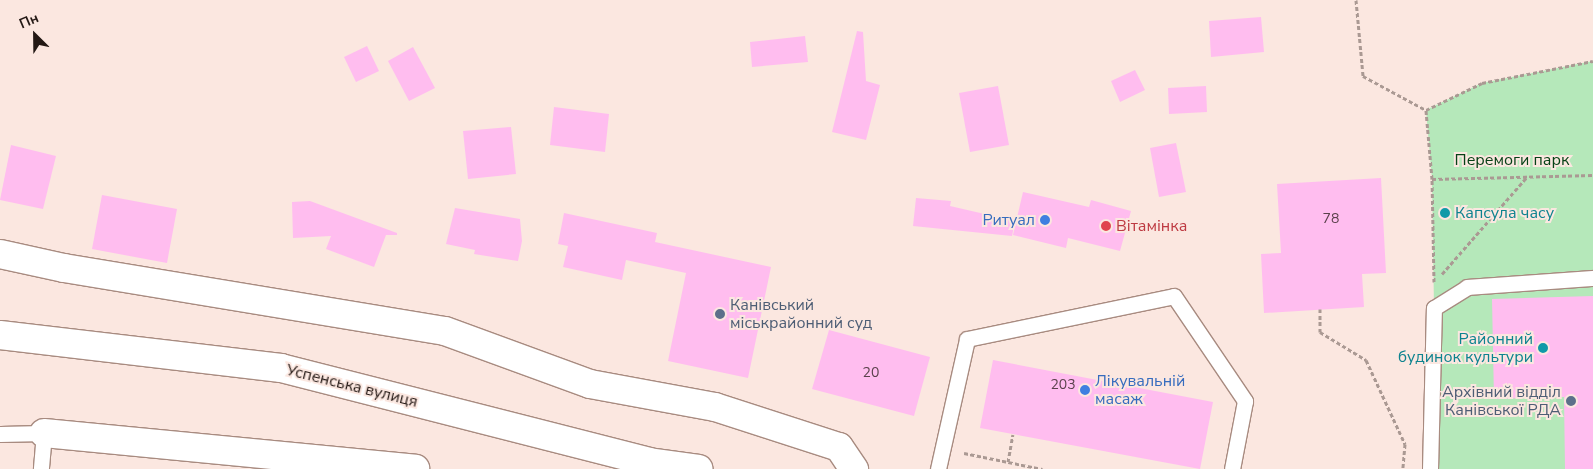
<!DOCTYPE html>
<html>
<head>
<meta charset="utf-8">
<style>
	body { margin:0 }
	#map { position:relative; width:1593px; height:469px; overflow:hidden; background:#fbe7e0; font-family:"Nunito Sans",sans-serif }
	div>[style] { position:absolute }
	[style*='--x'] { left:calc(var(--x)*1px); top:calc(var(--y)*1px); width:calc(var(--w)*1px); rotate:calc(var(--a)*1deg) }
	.green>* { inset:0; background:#b5e8ba }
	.building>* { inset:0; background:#ffbdef }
	.path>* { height:3px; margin-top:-1.5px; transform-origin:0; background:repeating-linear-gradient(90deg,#aa9993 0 4px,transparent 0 6.5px) }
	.roads { filter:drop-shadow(1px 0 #a88b80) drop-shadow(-1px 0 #a88b80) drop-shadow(0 1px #a88b80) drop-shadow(0 -1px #a88b80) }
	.service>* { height:15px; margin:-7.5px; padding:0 7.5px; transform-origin:7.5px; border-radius:7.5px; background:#fff }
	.minor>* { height:28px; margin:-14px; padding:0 14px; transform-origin:14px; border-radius:14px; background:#fff }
	.tertiary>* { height:28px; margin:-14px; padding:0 14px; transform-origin:14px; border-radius:14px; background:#fff }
	.dots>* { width:14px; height:14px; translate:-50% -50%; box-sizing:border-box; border:2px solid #fbe7e0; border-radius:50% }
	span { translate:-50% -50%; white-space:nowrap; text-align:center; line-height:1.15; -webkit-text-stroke:4px #fbe7e0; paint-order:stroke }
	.number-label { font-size:14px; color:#5a414b }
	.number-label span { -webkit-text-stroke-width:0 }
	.park-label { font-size:16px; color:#064216 }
	.culture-label { font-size:16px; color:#0d838f }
	.left { translate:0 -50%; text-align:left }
	.right { translate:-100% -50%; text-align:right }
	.shop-label { font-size:16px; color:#366cbe }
	.health-label { font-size:16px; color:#be3a42 }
	.service-label { font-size:16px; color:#4e5e75 }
	.street-label { font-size:16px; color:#231814 }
	.north { position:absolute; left:10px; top:10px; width:50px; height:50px; -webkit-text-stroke:4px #fbe7e0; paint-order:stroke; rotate:337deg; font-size:14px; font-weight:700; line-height:20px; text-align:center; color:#231814 }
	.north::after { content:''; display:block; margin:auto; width:18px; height:22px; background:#231814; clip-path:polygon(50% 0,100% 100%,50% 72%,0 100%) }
</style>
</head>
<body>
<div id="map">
	<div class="green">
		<i style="clip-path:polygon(1593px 61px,1593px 469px,1430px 469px,1434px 308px,1432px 179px,1426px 110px,1482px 83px)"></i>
	</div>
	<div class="building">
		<i style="clip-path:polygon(1261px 17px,1264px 52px,1211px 57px,1209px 21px)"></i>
		<i style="clip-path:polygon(857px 31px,863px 32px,866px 81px,880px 85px,866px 140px,832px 132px)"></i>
		<i style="clip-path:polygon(805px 36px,808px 62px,752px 67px,750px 42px)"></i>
		<i style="clip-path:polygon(367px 46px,379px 71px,356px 82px,344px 57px)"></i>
		<i style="clip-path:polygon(413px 47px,435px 88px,409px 101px,388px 61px)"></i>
		<i style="clip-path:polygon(1135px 70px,1145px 90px,1120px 102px,1111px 81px)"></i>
		<i style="clip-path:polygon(998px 86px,1009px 145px,970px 152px,959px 93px)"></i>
		<i style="clip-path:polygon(1206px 86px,1207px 112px,1169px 114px,1168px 88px)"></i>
		<i style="clip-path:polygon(554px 107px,609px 114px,605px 152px,550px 145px)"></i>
		<i style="clip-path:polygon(511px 127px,516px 174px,468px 179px,463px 131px)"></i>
		<i style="clip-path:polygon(1176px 143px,1186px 192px,1159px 197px,1150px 148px)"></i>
		<i style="clip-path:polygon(11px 145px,56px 156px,43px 209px,0 200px)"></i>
		<i style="clip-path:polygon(1381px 178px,1386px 273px,1362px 274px,1364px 307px,1264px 313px,1261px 254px,1281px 253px,1277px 184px)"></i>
		<i style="clip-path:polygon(1023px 192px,1089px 207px,1091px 200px,1131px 211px,1120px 251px,1068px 238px,1066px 248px,1013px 235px)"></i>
		<i style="clip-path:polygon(102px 195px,177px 209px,167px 263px,92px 249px)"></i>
		<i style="clip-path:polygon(916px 198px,951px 201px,950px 206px,1015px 221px,1012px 236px,913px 226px)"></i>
		<i style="clip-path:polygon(310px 201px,397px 233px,397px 235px,386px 235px,374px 267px,326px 249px,331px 236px,293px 238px,292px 202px)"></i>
		<i style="clip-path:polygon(455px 208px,520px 219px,522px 241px,518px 261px,474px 254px,475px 250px,446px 244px)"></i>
		<i style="clip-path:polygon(564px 213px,657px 233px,655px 242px,771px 267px,748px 378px,668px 361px,686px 273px,626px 260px,622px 280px,563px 267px,568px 246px,558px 244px)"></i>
		<i style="clip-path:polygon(1593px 296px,1593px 469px,1565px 469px,1564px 397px,1494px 399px,1492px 299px)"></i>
		<i style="clip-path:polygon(829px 330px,930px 357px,914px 416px,812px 389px)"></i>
		<i style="clip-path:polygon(993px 360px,1213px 402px,1200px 469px,980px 428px)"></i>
	</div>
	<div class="path">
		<i style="--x:1356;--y:0;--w:76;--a:84.7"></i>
		<i style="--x:1363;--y:76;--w:72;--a:28.4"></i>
		<i style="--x:1432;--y:179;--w:69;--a:-95"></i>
		<i style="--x:1426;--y:110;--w:62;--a:-25.7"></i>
		<i style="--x:1482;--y:83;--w:113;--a:-11.2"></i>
		<i style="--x:1442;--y:274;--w:129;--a:-48.8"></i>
		<i style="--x:1434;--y:282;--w:103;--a:-91.1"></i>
		<i style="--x:1432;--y:179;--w:161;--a:-1.4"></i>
		<i style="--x:1320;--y:309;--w:23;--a:90"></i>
		<i style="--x:1320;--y:332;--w:54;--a:31.3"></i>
		<i style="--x:1366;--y:360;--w:93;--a:65.1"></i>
		<i style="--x:1405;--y:444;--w:25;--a:95"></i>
		<i style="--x:964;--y:453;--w:80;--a:11.6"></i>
		<i style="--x:1008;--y:462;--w:28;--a:-80"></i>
	</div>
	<div class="roads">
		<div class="service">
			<i style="--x:0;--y:434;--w:44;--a:-1.3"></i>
			<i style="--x:44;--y:433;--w:36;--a:95"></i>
			<i style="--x:938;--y:469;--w:133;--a:-77.4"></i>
			<i style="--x:967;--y:339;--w:211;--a:-11.7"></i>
			<i style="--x:1174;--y:296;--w:127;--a:55.9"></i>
			<i style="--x:1245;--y:401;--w:69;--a:100.8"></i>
			<i style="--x:1430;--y:469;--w:161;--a:-88.6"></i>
			<i style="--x:1434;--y:308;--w:39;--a:-32"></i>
			<i style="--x:1467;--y:287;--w:126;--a:-4.1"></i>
		</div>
		<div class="minor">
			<i style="--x:0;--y:254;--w:66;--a:12.3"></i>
			<i style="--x:64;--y:268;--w:386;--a:9.4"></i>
			<i style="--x:445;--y:331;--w:154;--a:20.1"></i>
			<i style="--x:590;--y:384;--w:127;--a:10.4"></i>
			<i style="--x:715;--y:407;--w:130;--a:17.9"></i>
			<i style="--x:839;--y:447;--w:27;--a:56"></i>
			<i style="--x:44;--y:433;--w:373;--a:5.5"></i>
		</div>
		<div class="tertiary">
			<i style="--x:0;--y:335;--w:283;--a:6.7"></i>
			<i style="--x:281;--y:368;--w:380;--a:14.3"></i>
			<i style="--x:649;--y:462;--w:50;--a:8"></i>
		</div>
	</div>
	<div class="dots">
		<i style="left:1445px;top:213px;background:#0f9aa8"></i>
		<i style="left:1045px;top:220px;background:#3f7fe0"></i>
		<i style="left:1106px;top:226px;background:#e0444e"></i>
		<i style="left:720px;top:314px;background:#5c6f8a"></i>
		<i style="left:1543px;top:348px;background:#0f9aa8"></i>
		<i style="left:1085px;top:390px;background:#3f7fe0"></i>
		<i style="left:1571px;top:401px;background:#5c6f8a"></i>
	</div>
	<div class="number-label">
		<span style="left:1331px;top:219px">78</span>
		<span style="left:871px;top:373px">20</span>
		<span style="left:1063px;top:385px">203</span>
	</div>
	<div class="park-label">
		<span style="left:1512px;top:160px">Перемоги парк</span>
	</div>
	<div class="culture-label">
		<span class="left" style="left:1455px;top:213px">Капсула часу</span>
		<span class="right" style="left:1533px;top:348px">Районний<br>будинок культури</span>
	</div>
	<div class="shop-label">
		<span class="right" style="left:1035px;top:220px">Ритуал</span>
		<span class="left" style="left:1095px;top:390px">Лікувальній<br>масаж</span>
	</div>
	<div class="health-label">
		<span class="left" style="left:1116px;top:226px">Вітамінка</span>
	</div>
	<div class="service-label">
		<span class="left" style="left:730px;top:314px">Канівський<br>міськрайонний суд</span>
		<span class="right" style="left:1561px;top:401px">Архівний відділ<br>Канівської РДА</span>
	</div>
	<div class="street-label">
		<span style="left:352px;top:386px;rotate:14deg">Успенська вулиця</span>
	</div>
	<div class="north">Пн</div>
</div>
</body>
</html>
